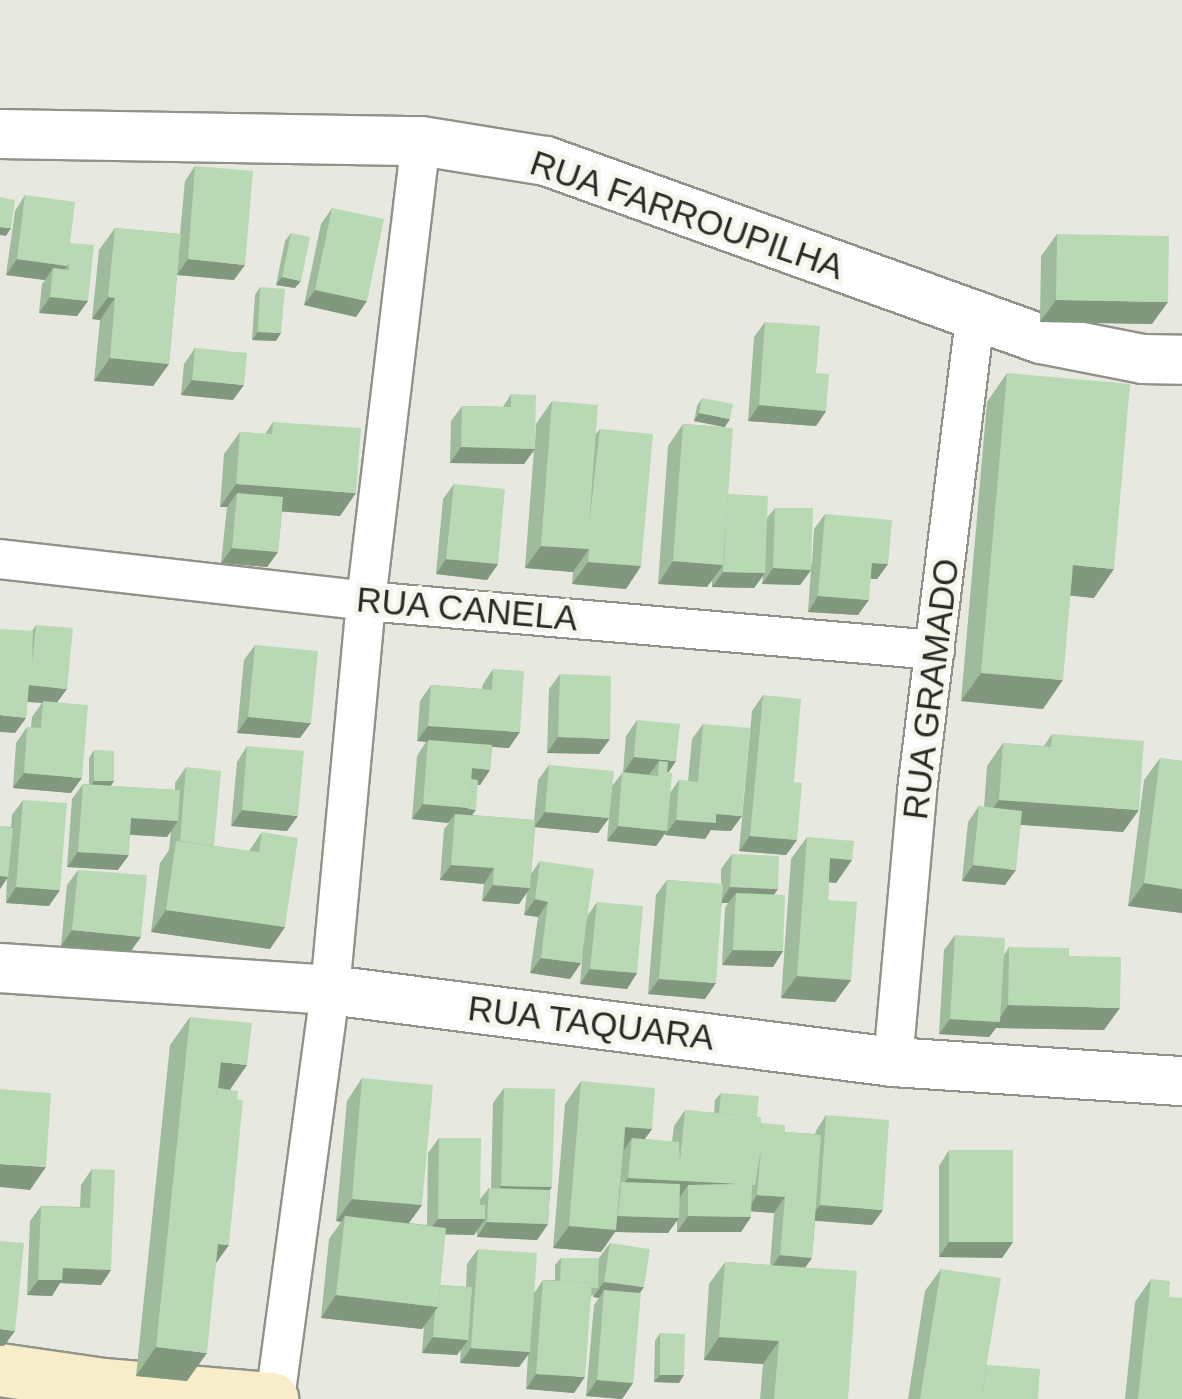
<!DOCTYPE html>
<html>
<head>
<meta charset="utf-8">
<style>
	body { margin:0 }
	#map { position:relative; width:1182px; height:1399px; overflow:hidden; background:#e7e9e0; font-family:Arial,sans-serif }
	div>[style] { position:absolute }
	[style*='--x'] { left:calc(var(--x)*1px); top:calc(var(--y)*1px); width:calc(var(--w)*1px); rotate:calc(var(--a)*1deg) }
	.roads { filter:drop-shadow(2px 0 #91938a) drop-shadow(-2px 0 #91938a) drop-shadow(0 2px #91938a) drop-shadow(0 -2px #91938a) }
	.minor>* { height:38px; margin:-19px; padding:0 19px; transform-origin:19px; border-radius:19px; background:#fff }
	.tertiary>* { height:48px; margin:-24px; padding:0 24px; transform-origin:24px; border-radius:24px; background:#fff }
	.secondary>* { height:52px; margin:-26px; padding:0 26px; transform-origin:26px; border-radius:26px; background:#f8edc9 }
	.wall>* { inset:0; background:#9ebb9b }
	.shaded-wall>* { inset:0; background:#81987e }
	.building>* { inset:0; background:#b8d9b4 }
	span { translate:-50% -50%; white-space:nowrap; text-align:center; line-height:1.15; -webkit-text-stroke:9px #f5f7ed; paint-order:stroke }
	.street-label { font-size:35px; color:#2a2b27 }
</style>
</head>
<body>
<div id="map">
	<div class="roads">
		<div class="minor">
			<i style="--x:0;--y:559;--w:368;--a:6.5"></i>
			<i style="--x:366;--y:601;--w:571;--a:4.92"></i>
			<i style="--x:893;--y:1062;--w:272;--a:-84.9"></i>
			<i style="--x:917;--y:791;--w:478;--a:-83"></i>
			<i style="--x:275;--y:1399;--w:413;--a:-82.3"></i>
			<i style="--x:330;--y:990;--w:391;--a:-84.7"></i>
			<i style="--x:366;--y:601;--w:463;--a:-83.2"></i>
		</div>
		<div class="tertiary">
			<i style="--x:0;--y:134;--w:421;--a:1"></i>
			<i style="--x:421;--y:141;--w:127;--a:9.1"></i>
			<i style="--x:546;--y:161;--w:526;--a:19.78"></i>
			<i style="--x:1041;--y:339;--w:104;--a:11.1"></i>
			<i style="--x:1143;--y:359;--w:39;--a:1"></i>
			<i style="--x:0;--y:968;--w:331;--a:3.8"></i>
			<i style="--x:330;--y:990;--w:568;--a:7.29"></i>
			<i style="--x:893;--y:1062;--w:290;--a:3.8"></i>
		</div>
		<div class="secondary">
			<i style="--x:0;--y:1370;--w:105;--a:8.2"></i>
			<i style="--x:104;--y:1385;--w:169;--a:4.8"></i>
		</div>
	</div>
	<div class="wall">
		<i style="clip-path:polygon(195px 166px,234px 280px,177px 275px,169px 364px,153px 386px,94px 381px,100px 320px,92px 319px,99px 250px,115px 228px,180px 234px,185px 181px)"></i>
		<i style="clip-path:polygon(25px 195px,70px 243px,88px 301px,77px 316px,39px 313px,42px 284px,45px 280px,6px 275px,15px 211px)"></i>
		<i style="clip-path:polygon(332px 208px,356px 317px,304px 305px,321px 224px)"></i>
		<i style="clip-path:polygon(291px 233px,295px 288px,276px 285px,285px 241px)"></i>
		<i style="clip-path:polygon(1057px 234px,1152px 324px,1040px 322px,1041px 256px)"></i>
		<i style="clip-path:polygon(260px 287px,276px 341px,252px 340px,255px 295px)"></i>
		<i style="clip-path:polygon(765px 322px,816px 373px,826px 411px,816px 426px,748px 421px,754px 337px)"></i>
		<i style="clip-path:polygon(195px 348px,233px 400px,181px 395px,184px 364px)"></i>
		<i style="clip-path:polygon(1007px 373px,1094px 598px,1070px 595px,1043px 709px,961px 701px,987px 402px)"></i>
		<i style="clip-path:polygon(511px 394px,535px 443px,536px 424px,552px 401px,596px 434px,600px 429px,641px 566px,626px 589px,572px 584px,573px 572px,525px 568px,534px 449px,524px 464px,450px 463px,451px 421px,462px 406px,503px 407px)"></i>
		<i style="clip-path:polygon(702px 398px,725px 427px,728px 494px,767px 518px,775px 508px,812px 564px,814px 529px,825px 514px,888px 564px,877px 579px,870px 579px,858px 615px,808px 612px,811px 570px,800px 585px,762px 584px,763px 576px,754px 588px,712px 587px,712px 580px,707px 587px,658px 584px,668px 446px,683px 424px,724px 427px,694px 421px,697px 406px)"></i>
		<i style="clip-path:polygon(273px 422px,340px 516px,282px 511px,278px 552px,267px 567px,221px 563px,227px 507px,220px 507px,224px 454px,240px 432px,265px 434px)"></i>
		<i style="clip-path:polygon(454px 484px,498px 564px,487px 580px,436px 574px,443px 499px)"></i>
		<i style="clip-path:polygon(36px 625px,58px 703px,71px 793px,13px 788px,16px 743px,27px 727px,31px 728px,32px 717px,42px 703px,27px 702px,26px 718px,15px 733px,32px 631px)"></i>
		<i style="clip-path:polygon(255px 645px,300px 738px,237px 733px,244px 660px)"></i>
		<i style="clip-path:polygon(493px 669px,509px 748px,492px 747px,490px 770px,480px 785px,477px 785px,472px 815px,534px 820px,538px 780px,549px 765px,612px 786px,623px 772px,626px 736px,637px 720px,668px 772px,670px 793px,679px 780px,688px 781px,692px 739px,703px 724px,731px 831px,711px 830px,705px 839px,665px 835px,665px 833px,656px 846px,607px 841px,609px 818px,598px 833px,535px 827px,531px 874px,540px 861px,588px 915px,597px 902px,637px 973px,627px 989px,580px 984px,583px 949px,581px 963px,570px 979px,530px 973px,538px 917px,524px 915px,527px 892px,519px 904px,482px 901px,484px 884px,440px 880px,444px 829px,449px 823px,412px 819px,417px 756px,426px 742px,417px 741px,420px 701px,431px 685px,482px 689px,483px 684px)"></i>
		<i style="clip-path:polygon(560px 674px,599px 754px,547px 753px,549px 689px)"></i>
		<i style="clip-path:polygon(763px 695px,794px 782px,797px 840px,786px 855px,739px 851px,752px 711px)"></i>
		<i style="clip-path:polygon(1052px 734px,1123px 832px,1021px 825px,1005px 885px,962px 881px,968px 822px,979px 806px,984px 807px,987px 766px,1003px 743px,1044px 746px)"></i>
		<i style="clip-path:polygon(247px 746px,287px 831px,231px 826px,237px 762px)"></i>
		<i style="clip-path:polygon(94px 750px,114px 781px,111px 786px,175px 790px,175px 783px,186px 767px,214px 846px,249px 851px,262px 832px,285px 927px,270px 949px,151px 932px,160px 863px,169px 850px,171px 831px,167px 837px,130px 835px,118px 870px,67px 867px,72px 799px,83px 784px,89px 784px,89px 758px)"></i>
		<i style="clip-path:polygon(1160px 758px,1182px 761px,1182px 913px,1128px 906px,1144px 780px)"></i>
		<i style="clip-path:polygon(23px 800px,49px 906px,6px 903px,7px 878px,0 889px,0 826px,11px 827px,12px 815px)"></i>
		<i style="clip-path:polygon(807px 837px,852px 860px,836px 883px,829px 882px,828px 900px,851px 980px,835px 1002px,781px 998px,791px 859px)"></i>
		<i style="clip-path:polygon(732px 854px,774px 894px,783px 951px,773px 967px,722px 965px,725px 908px,728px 903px,722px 903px,705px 999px,648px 994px,656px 895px,667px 880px,721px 884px,721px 869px)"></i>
		<i style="clip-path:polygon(78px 870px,141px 937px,130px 952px,61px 946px,67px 885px)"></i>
		<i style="clip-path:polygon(955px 935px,1004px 955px,1009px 947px,1069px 956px,1104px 1030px,996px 1028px,989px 1037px,939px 1034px,944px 950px)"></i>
		<i style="clip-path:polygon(190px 1017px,230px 1089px,216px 1263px,187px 1381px,136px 1376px,170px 1045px)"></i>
		<i style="clip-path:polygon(362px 1078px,422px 1205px,409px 1223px,427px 1225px,428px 1153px,439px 1138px,480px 1199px,489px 1188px,491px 1188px,493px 1103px,504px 1088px,550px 1191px,548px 1224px,537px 1240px,477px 1237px,477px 1231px,474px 1235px,445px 1234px,440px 1285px,466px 1287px,467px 1264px,478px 1249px,535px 1292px,543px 1280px,555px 1280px,555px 1265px,561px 1258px,599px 1258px,610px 1243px,640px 1293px,633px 1383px,622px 1399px,586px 1396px,594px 1305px,599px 1298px,593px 1297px,594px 1295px,591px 1296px,574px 1393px,526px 1389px,528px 1355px,519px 1367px,460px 1363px,461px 1349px,457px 1355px,422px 1353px,424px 1326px,422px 1329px,321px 1318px,329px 1239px,341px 1222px,336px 1221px,347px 1101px)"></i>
		<i style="clip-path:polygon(581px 1081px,652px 1129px,645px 1139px,672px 1142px,674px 1126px,685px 1110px,714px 1113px,715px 1100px,721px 1093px,757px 1117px,761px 1123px,785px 1132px,815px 1134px,816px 1131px,826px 1115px,872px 1225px,815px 1221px,812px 1258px,805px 1268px,848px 1399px,760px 1399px,763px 1364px,704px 1360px,709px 1284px,725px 1262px,770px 1265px,774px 1213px,751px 1211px,751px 1217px,741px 1232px,677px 1232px,677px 1220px,668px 1233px,615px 1232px,601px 1252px,553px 1248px,565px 1104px)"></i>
		<i style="clip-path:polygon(949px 1150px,1013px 1242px,1002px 1258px,939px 1257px,939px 1166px)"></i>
		<i style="clip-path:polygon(92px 1169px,111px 1270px,101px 1285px,60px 1283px,52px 1296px,27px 1295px,30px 1221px,41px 1206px,80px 1207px,81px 1185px)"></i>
		<i style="clip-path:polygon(941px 1269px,987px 1365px,1038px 1399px,908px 1399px,925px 1291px)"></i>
		<i style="clip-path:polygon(1151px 1279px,1169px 1297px,1182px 1399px,1125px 1399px,1135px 1302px)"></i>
		<i style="clip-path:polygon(660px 1333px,679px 1383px,654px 1382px,655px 1341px)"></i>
	</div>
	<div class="shaded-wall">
		<i style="clip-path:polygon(0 227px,11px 228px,6px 236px,0 235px)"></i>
		<i style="clip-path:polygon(17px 259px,67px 266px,56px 281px,53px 268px,45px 280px,6px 275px)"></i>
		<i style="clip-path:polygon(188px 259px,245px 265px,234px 280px,177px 275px)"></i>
		<i style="clip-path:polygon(282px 277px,301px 281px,295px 288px,276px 285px)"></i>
		<i style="clip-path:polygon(315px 290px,367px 301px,356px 317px,304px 305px)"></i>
		<i style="clip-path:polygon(50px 297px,88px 301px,77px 316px,39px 313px)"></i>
		<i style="clip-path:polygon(108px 297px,115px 298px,100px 320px,92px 319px)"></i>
		<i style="clip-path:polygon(1056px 300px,1168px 302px,1152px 324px,1040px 322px)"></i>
		<i style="clip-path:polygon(258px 332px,281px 333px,276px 341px,252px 340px)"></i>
		<i style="clip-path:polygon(110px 358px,169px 364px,153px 386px,94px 381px)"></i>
		<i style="clip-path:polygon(192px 380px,244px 385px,233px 400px,181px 395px)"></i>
		<i style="clip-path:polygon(759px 405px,826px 411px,816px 426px,748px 421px)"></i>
		<i style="clip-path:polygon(699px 413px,730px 419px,725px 427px,694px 421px)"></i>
		<i style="clip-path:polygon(461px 447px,535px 449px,524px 464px,450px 463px)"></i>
		<i style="clip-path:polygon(236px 484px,356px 493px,340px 516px,236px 508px,237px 493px,227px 507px,220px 507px)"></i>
		<i style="clip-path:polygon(541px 546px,589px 549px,573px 572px,525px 568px)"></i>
		<i style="clip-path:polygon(232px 548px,278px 552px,267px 567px,221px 563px)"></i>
		<i style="clip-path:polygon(446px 559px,498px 564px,487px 580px,436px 574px)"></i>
		<i style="clip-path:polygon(673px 561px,723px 565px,707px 587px,658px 584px)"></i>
		<i style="clip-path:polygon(588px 562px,641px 566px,626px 589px,572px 584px)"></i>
		<i style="clip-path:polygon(872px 563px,888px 564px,877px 579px,861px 578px)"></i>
		<i style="clip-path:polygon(1073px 565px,1114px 569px,1094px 598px,1053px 594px)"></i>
		<i style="clip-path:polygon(773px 568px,811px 570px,800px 585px,762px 584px)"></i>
		<i style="clip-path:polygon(723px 572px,765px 573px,754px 588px,712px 587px)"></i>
		<i style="clip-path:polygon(818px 596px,869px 600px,858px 615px,808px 612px)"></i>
		<i style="clip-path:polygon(981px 673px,1063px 680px,1043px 709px,961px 701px)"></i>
		<i style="clip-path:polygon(29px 685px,67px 689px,56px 704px,18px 701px)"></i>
		<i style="clip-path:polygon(0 715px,26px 718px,15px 733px,0 732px)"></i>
		<i style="clip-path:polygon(248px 717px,311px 723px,300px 738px,237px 733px)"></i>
		<i style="clip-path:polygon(428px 726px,520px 732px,509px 748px,417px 741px)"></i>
		<i style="clip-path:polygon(558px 737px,610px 739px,599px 754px,547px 753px)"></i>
		<i style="clip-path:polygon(634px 757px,676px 761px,666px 776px,659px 761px,649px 775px,623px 773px)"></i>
		<i style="clip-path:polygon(472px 768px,490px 770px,480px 785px,469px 785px)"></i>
		<i style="clip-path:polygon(24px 773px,82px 778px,71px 793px,13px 788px)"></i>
		<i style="clip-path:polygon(94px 781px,114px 781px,108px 789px,88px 789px)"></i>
		<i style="clip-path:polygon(999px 800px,1139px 810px,1123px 832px,983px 822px)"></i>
		<i style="clip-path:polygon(423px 804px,469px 808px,476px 810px,470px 818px,455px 814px,448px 823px,412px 819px)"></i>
		<i style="clip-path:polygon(242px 810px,298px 816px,287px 831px,231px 826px)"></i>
		<i style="clip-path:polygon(545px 812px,609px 818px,598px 833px,534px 827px)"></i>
		<i style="clip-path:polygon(716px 814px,742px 816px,731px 831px,711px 830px,705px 839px,665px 835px,676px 820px)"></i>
		<i style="clip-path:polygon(131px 818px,178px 821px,167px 837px,121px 834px)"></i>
		<i style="clip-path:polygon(618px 826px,667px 831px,656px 846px,607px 841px)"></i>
		<i style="clip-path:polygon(750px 836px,797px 840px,786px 855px,739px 851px)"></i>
		<i style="clip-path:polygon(78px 852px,129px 855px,118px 870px,67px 867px)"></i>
		<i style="clip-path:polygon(830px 858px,852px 860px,836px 883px,815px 881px)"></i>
		<i style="clip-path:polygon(451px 865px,494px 868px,484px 884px,440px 880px)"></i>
		<i style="clip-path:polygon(973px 865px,1016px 870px,1005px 885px,962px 881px)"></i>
		<i style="clip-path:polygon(0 876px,8px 877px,0 889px)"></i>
		<i style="clip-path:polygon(1144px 883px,1182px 889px,1182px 913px,1128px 906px)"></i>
		<i style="clip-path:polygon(493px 885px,530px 888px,519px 904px,482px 901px)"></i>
		<i style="clip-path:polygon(16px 887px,60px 890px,49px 906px,6px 903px)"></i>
		<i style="clip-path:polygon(730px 887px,778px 889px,767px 905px,736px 893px,728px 903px,720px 903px)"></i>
		<i style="clip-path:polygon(535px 899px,548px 902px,538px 917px,524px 915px)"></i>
		<i style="clip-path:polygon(166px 910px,285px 927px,270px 949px,151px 932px)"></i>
		<i style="clip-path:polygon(72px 930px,141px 937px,130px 952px,61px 946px)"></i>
		<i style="clip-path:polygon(733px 950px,783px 951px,773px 967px,722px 965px)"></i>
		<i style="clip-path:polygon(541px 958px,581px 963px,570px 979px,530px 973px)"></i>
		<i style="clip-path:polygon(590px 969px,637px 973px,627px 989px,580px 984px)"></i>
		<i style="clip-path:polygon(797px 976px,851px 980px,835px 1002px,781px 998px)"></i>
		<i style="clip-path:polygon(659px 979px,716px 983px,705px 999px,648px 994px)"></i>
		<i style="clip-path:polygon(1008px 1005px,1120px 1008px,1104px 1030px,996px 1028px,989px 1037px,939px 1034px,950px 1019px,997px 1022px)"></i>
		<i style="clip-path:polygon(221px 1062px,247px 1065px,227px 1094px,208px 1092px)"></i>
		<i style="clip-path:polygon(625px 1127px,652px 1129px,636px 1151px,632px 1138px,624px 1150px)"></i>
		<i style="clip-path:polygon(0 1164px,46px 1167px,30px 1190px,0 1187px)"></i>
		<i style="clip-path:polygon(628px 1178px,741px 1184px,688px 1185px,680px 1197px,618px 1193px)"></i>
		<i style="clip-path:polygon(501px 1186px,552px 1187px,541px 1203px,491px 1201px)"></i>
		<i style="clip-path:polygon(757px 1195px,785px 1197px,774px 1213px,747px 1211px)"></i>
		<i style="clip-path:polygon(352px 1199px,422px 1205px,406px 1227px,345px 1216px,341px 1222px,336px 1221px)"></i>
		<i style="clip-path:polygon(820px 1205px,883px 1210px,872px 1225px,809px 1220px)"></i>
		<i style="clip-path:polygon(618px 1216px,679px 1218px,668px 1233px,615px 1232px,601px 1252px,553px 1248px,569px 1226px)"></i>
		<i style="clip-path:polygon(688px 1216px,751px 1217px,741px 1232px,677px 1232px)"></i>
		<i style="clip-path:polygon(438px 1219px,485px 1219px,474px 1235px,427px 1234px)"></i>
		<i style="clip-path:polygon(487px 1222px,548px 1224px,537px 1240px,477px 1237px)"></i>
		<i style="clip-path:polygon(949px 1242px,1013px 1242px,1002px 1258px,939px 1257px)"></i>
		<i style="clip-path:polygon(218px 1244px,229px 1245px,209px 1273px)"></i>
		<i style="clip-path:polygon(780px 1255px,812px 1258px,801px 1273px,769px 1271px)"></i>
		<i style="clip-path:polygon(63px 1268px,111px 1270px,101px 1285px,60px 1283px,52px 1296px,27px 1295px,38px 1280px)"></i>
		<i style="clip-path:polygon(604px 1282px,644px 1287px,633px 1303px,604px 1290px,599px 1298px,593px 1297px)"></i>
		<i style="clip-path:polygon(336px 1295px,438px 1307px,422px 1329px,321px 1318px)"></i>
		<i style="clip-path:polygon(0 1329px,15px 1331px,4px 1346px,0 1346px)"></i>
		<i style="clip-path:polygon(433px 1337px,468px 1340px,457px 1355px,422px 1353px)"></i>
		<i style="clip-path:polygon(719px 1337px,779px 1341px,763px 1364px,704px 1360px)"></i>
		<i style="clip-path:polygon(156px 1347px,207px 1353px,187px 1381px,136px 1376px)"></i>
		<i style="clip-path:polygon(471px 1348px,530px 1352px,519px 1367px,460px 1363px)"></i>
		<i style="clip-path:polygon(536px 1374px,585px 1377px,574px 1393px,526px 1389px)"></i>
		<i style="clip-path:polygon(660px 1375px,684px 1375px,679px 1383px,654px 1382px)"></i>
		<i style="clip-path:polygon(597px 1380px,633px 1383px,622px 1399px,586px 1396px)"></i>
	</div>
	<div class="building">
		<i style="clip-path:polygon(195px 166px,253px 171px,245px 265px,188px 259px)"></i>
		<i style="clip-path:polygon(25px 195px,75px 202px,70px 243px,94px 245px,88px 301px,50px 297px,53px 268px,69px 270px,69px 262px,67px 266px,17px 259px)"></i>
		<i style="clip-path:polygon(0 197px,15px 200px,11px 228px,0 227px)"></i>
		<i style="clip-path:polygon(332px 208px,384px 219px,367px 301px,315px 290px)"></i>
		<i style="clip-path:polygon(115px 228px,181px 234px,169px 364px,110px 358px,115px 298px,108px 297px)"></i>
		<i style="clip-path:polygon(291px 233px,310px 237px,301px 281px,282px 277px)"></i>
		<i style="clip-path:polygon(1057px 234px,1169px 236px,1168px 302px,1056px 300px)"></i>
		<i style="clip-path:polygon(260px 287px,285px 289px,281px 333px,258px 332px)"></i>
		<i style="clip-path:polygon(765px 322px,820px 326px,816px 373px,829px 374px,826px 411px,759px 405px)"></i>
		<i style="clip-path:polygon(195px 348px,247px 353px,244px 385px,192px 380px)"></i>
		<i style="clip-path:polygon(1007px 373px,1130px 384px,1114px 569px,1073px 565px,1063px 680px,981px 673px)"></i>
		<i style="clip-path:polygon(511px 394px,536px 395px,535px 449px,461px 447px,462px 406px,511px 407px)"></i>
		<i style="clip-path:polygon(702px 398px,733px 404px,730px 419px,699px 413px)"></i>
		<i style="clip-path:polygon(552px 401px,598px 405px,589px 524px,600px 429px,653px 434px,641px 566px,588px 562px,589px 549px,541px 546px)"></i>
		<i style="clip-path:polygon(273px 422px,361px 428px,356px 493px,236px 484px,240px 432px,272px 434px)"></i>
		<i style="clip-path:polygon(683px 424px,733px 428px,723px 565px,673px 561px)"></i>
		<i style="clip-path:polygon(454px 484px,505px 489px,498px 564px,446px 559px)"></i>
		<i style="clip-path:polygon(237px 493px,283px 497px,278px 552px,232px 548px)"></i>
		<i style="clip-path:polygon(728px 494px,768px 496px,765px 573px,723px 572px)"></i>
		<i style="clip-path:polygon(775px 508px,813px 508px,811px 570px,773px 568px)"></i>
		<i style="clip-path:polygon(825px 514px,892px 520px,888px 564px,872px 563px,869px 600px,818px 596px)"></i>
		<i style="clip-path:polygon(36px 625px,73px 628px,67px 689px,29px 685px,26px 718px,0 715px,0 629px,33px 631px,32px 665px)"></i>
		<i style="clip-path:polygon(255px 645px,318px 651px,311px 723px,248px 717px)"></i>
		<i style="clip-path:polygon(493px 669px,524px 671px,520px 732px,428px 726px,431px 685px,492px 690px)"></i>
		<i style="clip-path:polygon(560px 674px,611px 676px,610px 739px,558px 737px)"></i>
		<i style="clip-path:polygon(763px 695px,801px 699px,794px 782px,802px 783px,797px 840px,750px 836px)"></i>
		<i style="clip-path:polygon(43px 701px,88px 705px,82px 778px,24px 773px,27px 727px,41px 728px)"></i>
		<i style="clip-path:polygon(637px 720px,680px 724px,676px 761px,634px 757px)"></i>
		<i style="clip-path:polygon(703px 724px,750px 728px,742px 816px,716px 814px,716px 823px,676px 820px,679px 780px,698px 782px)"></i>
		<i style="clip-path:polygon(1052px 734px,1144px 741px,1139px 810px,999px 800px,1003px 743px,1051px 747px)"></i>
		<i style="clip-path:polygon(428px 740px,492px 745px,490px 770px,472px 768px,469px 808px,423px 804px)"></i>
		<i style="clip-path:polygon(247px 746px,304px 751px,298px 816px,242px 810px)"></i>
		<i style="clip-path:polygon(94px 750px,114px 751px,114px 781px,94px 781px)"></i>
		<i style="clip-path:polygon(1160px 758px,1182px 761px,1182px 889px,1144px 883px)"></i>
		<i style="clip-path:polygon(659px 761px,668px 762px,667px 772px,672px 773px,667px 831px,618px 826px,622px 772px,658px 776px)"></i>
		<i style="clip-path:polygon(549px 765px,614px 771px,609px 818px,545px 812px)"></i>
		<i style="clip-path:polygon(186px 767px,221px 771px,214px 846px,180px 841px)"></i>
		<i style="clip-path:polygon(471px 779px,478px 780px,476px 810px,467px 809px,469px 808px)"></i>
		<i style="clip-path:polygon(83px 784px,180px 790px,178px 821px,131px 818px,129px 855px,78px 852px)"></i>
		<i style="clip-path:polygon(23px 800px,67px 803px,60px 890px,16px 887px)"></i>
		<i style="clip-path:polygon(979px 806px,1022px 811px,1016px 870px,973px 865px)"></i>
		<i style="clip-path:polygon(455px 814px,535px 820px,530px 888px,493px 885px,494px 868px,451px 865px)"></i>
		<i style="clip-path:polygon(0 826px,13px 828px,8px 877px,0 876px)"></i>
		<i style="clip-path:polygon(262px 832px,298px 838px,285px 927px,166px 910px,176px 841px,259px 852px)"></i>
		<i style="clip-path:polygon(807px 837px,854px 841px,852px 860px,830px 858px,828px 900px,857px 902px,851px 980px,797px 976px)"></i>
		<i style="clip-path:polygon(732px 854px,779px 856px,778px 889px,730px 887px)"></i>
		<i style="clip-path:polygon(540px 861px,594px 869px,581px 963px,541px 958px,548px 902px,535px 899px)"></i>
		<i style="clip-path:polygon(78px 870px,147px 875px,141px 937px,72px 930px)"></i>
		<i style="clip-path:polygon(667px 880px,723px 884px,716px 983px,659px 979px)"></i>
		<i style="clip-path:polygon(736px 893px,785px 895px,783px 951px,733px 950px)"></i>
		<i style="clip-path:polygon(597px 902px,643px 906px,637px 973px,590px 969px)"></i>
		<i style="clip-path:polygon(955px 935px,1005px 938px,1000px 1022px,950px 1019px)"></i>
		<i style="clip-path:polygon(1009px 947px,1069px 948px,1069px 956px,1121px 957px,1120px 1008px,1008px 1005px)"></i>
		<i style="clip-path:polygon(190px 1017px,252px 1023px,247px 1065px,221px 1062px,217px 1097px,243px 1100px,229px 1245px,218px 1244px,207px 1353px,156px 1347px)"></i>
		<i style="clip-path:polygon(362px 1078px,433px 1085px,422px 1205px,352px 1199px)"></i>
		<i style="clip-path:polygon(581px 1081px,655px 1088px,652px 1129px,625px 1127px,616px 1230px,569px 1226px)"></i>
		<i style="clip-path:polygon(218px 1088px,238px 1091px,237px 1100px,217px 1097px)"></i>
		<i style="clip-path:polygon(504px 1088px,555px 1089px,552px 1187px,501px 1186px)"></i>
		<i style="clip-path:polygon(0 1089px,51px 1093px,46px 1167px,0 1164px)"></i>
		<i style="clip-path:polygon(721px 1093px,759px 1096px,757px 1117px,719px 1113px)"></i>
		<i style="clip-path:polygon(685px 1110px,761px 1117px,761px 1123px,785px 1125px,785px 1132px,821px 1135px,812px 1258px,780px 1255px,785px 1197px,757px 1195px,761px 1149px,755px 1185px,752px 1185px,751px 1217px,688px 1216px,688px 1185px,741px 1184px,628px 1178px,632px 1138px,679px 1142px,680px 1161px)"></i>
		<i style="clip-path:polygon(826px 1115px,889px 1120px,883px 1210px,820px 1205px)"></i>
		<i style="clip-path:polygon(439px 1138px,481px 1138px,480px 1205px,485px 1205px,485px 1219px,438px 1219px)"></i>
		<i style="clip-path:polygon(949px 1150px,1013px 1150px,1013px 1242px,949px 1242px)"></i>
		<i style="clip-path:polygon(92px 1169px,115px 1170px,111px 1270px,63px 1268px,62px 1280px,38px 1280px,41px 1206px,90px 1208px)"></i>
		<i style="clip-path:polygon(621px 1182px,680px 1184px,679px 1218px,618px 1216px)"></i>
		<i style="clip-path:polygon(489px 1188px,550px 1190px,548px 1224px,487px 1222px)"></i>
		<i style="clip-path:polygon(345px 1216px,446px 1228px,438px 1307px,336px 1295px)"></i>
		<i style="clip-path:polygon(0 1241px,24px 1243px,15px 1331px,0 1329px)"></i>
		<i style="clip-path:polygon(610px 1243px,650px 1249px,644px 1287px,604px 1282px)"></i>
		<i style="clip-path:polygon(478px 1249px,537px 1253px,530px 1352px,471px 1348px)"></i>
		<i style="clip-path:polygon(561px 1258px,599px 1258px,598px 1288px,592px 1288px,592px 1283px,560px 1281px)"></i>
		<i style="clip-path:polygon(725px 1262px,857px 1271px,848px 1399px,774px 1399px,779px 1341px,719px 1337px)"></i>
		<i style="clip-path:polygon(941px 1269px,1001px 1278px,981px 1399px,920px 1399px)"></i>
		<i style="clip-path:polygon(1151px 1279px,1170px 1281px,1169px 1297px,1182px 1298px,1182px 1399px,1138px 1399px)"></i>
		<i style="clip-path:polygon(543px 1280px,592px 1283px,585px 1377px,536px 1374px)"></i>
		<i style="clip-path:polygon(440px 1285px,472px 1287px,468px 1340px,433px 1337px,435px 1311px,438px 1307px)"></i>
		<i style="clip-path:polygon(604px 1290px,641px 1293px,633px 1383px,597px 1380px)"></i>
		<i style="clip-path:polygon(660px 1333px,685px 1334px,684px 1375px,660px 1375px)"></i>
		<i style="clip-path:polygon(987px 1365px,1040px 1369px,1038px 1399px,981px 1399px)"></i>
	</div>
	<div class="street-label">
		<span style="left:687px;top:215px;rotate:19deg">RUA FARROUPILHA</span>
		<span style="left:467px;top:609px;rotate:5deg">RUA CANELA</span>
		<span style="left:931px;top:689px;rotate:-83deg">RUA GRAMADO</span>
		<span style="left:591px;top:1023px;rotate:7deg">RUA TAQUARA</span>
	</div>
</div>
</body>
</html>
